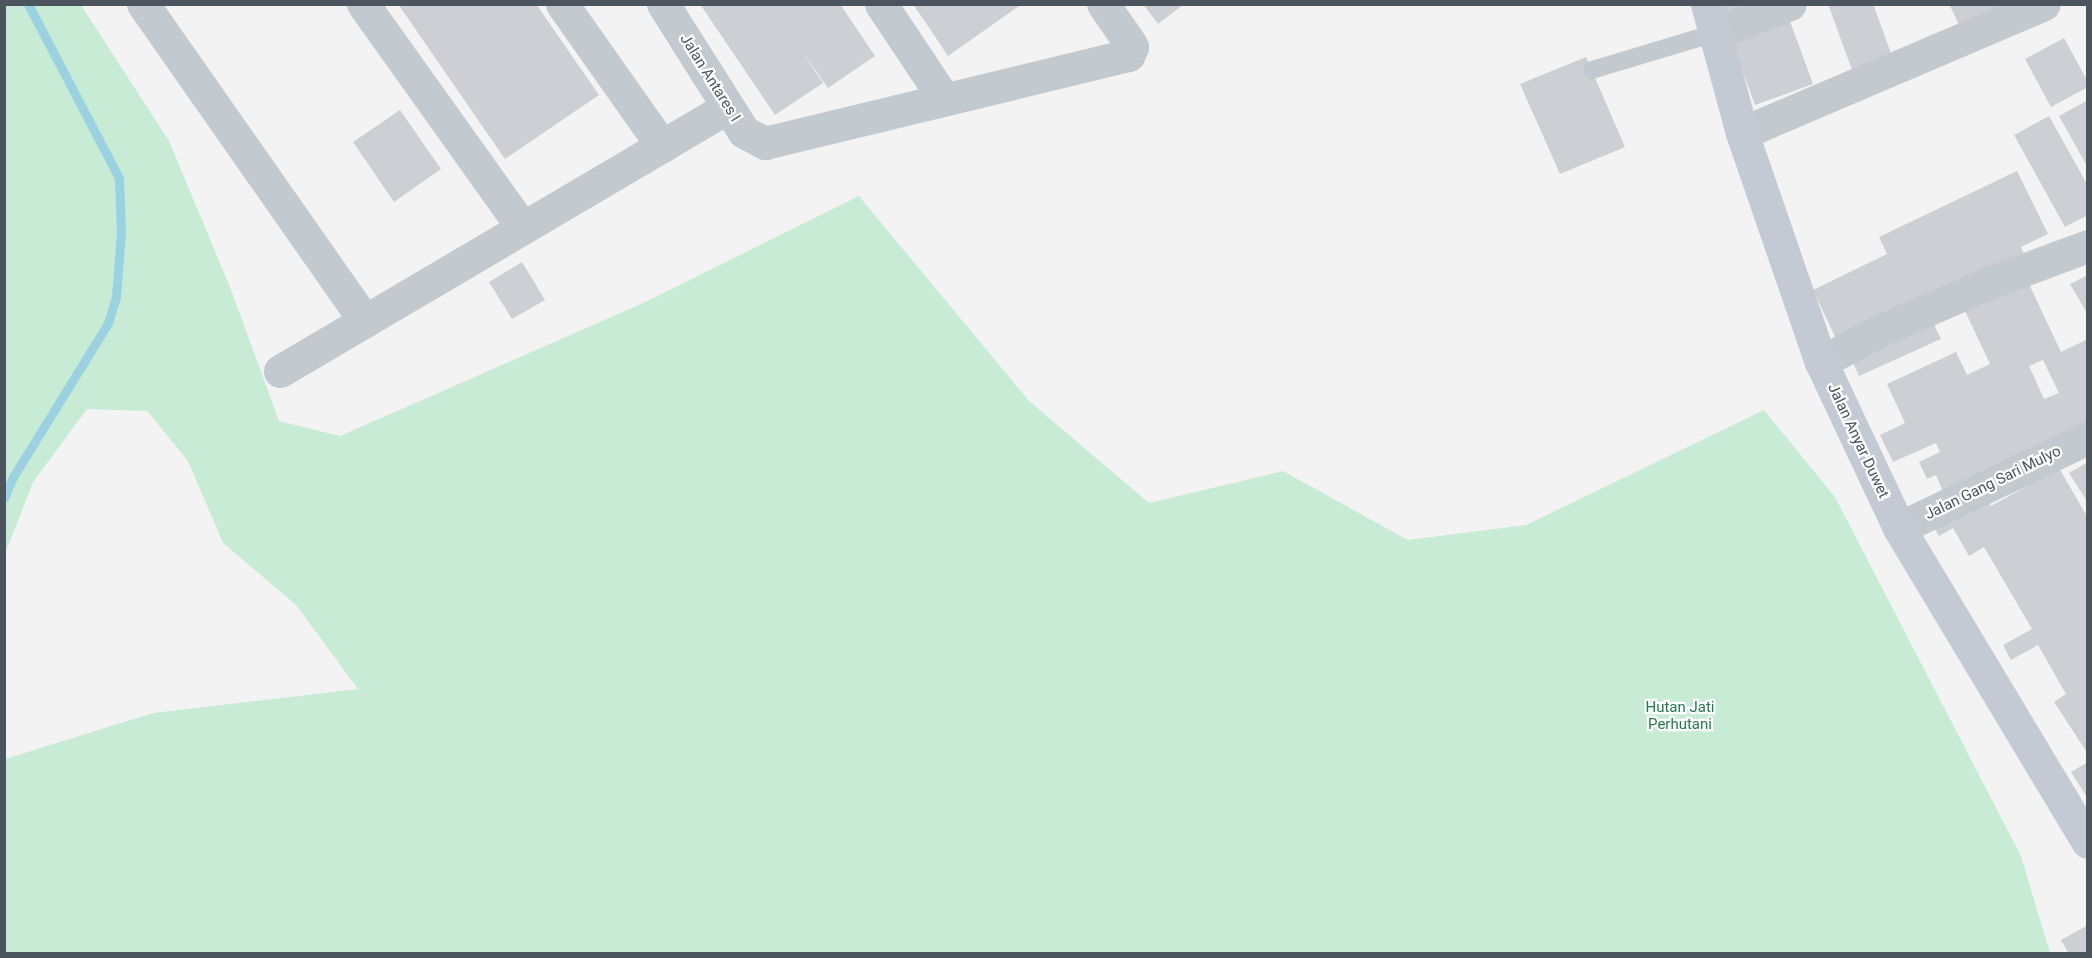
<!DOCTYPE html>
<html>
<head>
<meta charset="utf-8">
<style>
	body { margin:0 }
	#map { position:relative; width:2092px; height:958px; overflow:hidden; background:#f4f3f3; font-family:Roboto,sans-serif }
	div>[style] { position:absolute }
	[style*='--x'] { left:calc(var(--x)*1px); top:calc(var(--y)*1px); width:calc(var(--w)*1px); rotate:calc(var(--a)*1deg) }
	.green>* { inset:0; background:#c8ebd6 }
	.stream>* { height:9px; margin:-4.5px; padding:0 4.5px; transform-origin:4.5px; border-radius:4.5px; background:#9bd2e2 }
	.building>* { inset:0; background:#cdcfd4 }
	.lane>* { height:18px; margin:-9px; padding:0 9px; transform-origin:9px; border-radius:9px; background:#c2c9cf }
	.street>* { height:33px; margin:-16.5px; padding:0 16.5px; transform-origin:16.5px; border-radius:16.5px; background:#c2c9cf }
	.secondary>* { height:33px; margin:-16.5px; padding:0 16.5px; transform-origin:16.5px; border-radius:16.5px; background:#c3cad3 }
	span { translate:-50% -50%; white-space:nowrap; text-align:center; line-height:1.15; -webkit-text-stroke:4.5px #fff; paint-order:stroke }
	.street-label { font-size:15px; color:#4c555e }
	.park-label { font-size:15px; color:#247850 }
	.frame { position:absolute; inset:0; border:6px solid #4c555e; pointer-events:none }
</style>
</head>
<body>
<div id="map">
	<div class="green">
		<i style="clip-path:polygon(5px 4px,81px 5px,169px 141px,230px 287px,279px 421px,340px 436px,643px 303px,859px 196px,1029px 401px,1149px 503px,1283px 471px,1408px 540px,1526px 525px,1764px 410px,1835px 497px,2021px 856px,2050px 953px,5px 953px,5px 759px,153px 713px,358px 689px,296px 605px,223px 543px,188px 461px,147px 411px,87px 409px,33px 482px,5px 554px)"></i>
	</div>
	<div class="stream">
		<i style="--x:4;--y:498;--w:23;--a:-67"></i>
		<i style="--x:13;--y:477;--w:181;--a:-58.3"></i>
		<i style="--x:108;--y:323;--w:28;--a:-73"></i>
		<i style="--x:116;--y:296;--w:63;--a:-85.5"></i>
		<i style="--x:121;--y:233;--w:55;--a:-92.1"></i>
		<i style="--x:119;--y:178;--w:196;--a:-117.6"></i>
	</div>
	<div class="building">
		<i style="clip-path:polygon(398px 4px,536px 4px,599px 95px,505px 159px)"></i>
		<i style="clip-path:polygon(700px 4px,840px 4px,875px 56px,828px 88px,801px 50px,823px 83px,775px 115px)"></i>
		<i style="clip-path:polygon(913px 4px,1022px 4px,948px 56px)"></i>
		<i style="clip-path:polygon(1143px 4px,1184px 4px,1158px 24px)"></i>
		<i style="clip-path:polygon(1719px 4px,1758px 4px,1725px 18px)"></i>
		<i style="clip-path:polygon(1828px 4px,1873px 4px,1892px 56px,1852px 70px)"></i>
		<i style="clip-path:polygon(1949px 4px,2024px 4px,1963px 33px)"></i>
		<i style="clip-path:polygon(1787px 13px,1813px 84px,1755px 105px,1729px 34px)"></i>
		<i style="clip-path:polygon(2064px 38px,2088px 82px,2088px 87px,2051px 107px,2025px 59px)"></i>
		<i style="clip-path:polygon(1586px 57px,1625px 147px,1560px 174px,1520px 84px)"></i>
		<i style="clip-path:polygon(2088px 100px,2088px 168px,2059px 116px)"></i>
		<i style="clip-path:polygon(400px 110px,441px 169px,394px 202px,353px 142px)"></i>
		<i style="clip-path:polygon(2049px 116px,2088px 186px,2088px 215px,2065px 227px,2014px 135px)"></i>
		<i style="clip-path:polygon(2017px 171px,2048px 234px,2021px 247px,2024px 254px,1838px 343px,1813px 290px,1887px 254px,1879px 237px)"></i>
		<i style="clip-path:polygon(522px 262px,545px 300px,512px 319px,489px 282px)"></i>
		<i style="clip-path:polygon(2088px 275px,2088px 315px,2070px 284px)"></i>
		<i style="clip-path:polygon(evenodd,2028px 282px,2061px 352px,2088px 339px,2088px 428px,1944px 494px,1936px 475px,1927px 479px,1919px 462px,1940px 452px,1936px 443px,1893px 462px,1880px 435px,1905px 423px,1887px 384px,1956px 352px,1967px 375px,1990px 364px,1965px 311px,2028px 282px,2043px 360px,2059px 393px,2044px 399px,2029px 366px,2043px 360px)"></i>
		<i style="clip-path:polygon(1930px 316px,1941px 339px,1859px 376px,1849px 354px)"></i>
		<i style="clip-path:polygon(2088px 462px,2088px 503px,2069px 473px)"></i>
		<i style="clip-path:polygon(2059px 468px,2088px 518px,2088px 754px,2054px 702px,2066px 694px,2038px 645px,2011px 660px,2003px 645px,2032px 629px,1984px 547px,1969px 556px,1953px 528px,1939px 536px,1931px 522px,1983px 492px,1991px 506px,2029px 485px,2023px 474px)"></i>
		<i style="clip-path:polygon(2088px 762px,2088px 799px,2071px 772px)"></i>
		<i style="clip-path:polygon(2088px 925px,2088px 954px,2069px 954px,2061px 940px)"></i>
	</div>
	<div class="lane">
		<i style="--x:1592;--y:70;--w:128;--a:-16.7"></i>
	</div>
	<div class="street">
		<i style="--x:143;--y:4;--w:387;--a:55"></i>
		<i style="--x:363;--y:4;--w:275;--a:54.5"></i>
		<i style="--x:562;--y:4;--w:174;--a:54.8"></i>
		<i style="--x:663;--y:4;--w:151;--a:57.7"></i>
		<i style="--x:744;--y:132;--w:24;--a:28"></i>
		<i style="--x:765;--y:143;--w:374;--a:-13.6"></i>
		<i style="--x:1128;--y:55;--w:9;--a:-63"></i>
		<i style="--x:1132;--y:47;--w:4;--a:-117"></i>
		<i style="--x:1130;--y:43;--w:47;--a:-124.7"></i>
		<i style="--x:881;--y:4;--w:114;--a:56.4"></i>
		<i style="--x:1715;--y:33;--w:80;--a:-21.1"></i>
		<i style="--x:1742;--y:133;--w:328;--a:-23.1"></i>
		<i style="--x:1821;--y:362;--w:66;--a:-28.1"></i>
		<i style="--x:1879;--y:331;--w:122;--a:-23.6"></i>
		<i style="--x:1991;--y:282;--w:103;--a:-20.4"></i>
		<i style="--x:280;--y:371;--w:520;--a:-30.51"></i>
		<i style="--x:1899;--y:528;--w:209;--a:-25.5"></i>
	</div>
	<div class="secondary">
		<i style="--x:1707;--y:4;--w:134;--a:74.8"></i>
		<i style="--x:1742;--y:133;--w:242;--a:71"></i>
		<i style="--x:1821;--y:362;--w:183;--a:64.8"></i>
		<i style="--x:1899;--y:528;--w:366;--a:59"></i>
	</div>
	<div class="street-label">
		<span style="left:710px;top:78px;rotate:58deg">Jalan Antares I</span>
		<span style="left:1858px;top:441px;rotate:65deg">Jalan Anyar Duwet</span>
		<span style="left:1993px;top:483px;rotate:-26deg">Jalan Gang Sari Mulyo</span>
	</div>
	<div class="park-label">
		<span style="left:1680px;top:716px">Hutan Jati<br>Perhutani</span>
	</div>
	<div class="frame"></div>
</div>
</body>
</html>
